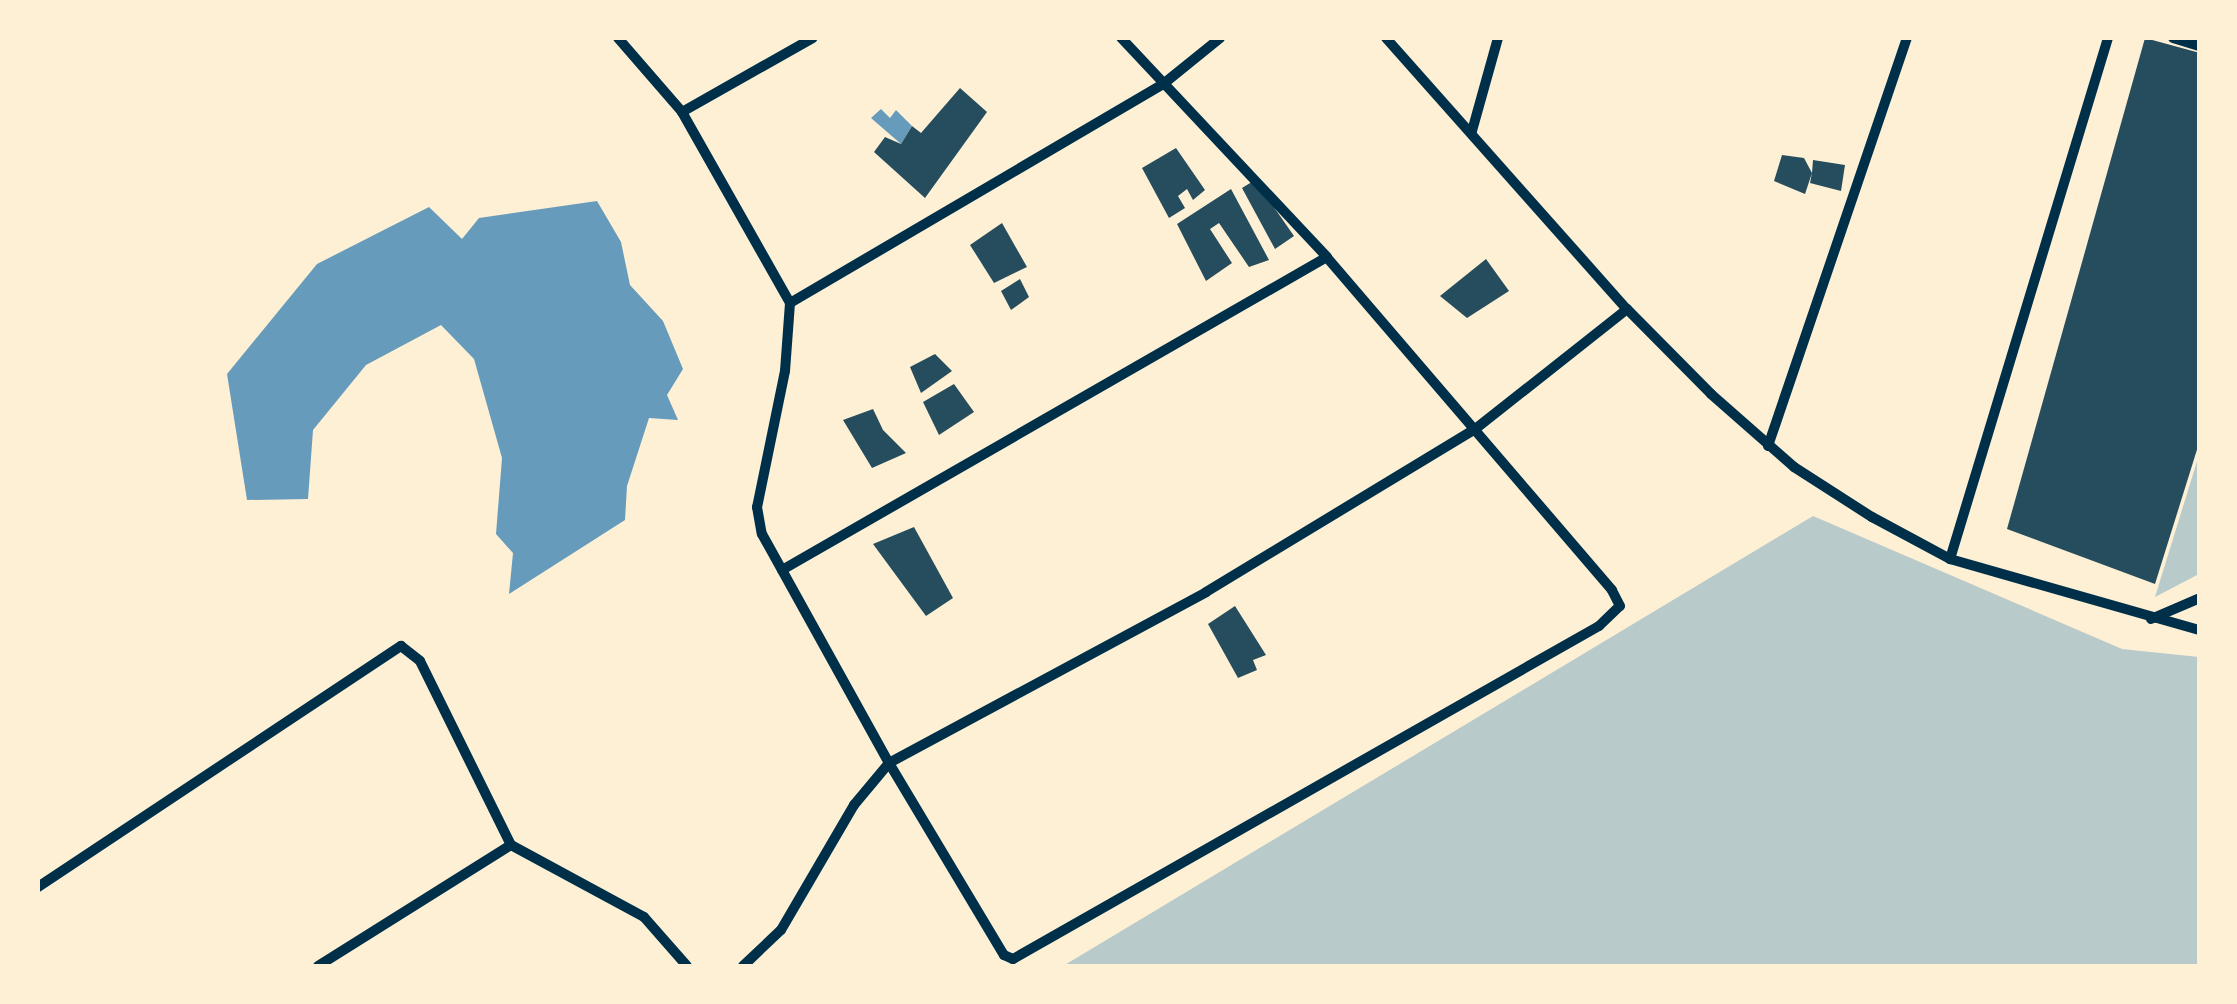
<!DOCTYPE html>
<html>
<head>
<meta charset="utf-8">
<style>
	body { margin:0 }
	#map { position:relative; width:2237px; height:1004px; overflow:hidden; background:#fdf0d5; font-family:"Source Serif 4",serif }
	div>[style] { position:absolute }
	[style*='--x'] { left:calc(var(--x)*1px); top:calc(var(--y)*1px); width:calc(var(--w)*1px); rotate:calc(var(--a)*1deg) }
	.green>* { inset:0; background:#b9caca }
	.water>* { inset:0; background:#669bbc }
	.building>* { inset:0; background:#264d5e }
	.minor>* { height:10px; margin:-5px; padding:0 5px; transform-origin:5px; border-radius:5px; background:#003049 }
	span { translate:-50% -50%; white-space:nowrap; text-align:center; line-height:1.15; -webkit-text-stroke:10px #fdf0d5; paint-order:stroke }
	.frame { position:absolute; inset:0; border:40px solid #fdf0d5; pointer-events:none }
</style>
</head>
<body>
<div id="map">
	<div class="green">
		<i style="clip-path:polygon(2199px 455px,2199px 574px,2155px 597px)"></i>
		<i style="clip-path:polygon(1813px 516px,2122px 649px,2199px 657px,2199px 966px,1063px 966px)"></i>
	</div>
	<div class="water">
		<i style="clip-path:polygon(881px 109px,890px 118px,896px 110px,912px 126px,901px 144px,871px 118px)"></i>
		<i style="clip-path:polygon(597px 201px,621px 242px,630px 285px,663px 321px,683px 369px,667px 395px,678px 420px,649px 418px,627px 486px,625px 520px,509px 594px,513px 553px,496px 534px,502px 458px,474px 359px,441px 325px,366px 365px,313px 430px,308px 499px,247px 500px,227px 374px,317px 264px,429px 207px,462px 239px,479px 218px)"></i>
	</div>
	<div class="building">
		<i style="clip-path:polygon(2145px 38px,2200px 53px,2200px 440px,2155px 584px,2007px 529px)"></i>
		<i style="clip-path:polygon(960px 88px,987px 112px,925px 198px,874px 152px,885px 137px,901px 144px,912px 126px,921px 133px)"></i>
		<i style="clip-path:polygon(1176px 148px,1205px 190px,1193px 200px,1187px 189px,1178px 196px,1185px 208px,1169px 218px,1142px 168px)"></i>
		<i style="clip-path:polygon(1782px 155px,1804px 158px,1812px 173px,1813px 160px,1845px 165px,1841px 191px,1810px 183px,1812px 173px,1805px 194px,1774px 181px)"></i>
		<i style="clip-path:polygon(1255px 180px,1294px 236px,1275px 249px,1242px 188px)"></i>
		<i style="clip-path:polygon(1231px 189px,1269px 260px,1249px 267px,1219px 223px,1210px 229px,1232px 263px,1206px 281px,1177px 224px)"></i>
		<i style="clip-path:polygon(1002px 223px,1027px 267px,994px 283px,970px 245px)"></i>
		<i style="clip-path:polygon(1486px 259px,1509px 291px,1467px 318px,1440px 296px)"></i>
		<i style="clip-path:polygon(1020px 279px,1029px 297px,1011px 310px,1001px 291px)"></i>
		<i style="clip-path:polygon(935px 354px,952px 371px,921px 393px,910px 367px)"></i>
		<i style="clip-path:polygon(954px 384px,974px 412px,939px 435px,923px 402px)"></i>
		<i style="clip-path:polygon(873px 409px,883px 430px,906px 453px,872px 468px,843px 420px)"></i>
		<i style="clip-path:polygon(914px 527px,953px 598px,926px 616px,873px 544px)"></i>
		<i style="clip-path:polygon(1235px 606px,1266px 655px,1253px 660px,1257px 670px,1238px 678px,1208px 624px)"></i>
	</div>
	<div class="minor">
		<i style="--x:618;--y:38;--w:98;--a:49.1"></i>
		<i style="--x:682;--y:112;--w:219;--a:60.5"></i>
		<i style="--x:790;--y:303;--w:68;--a:94.2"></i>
		<i style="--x:785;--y:371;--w:139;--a:101.6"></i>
		<i style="--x:757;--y:507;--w:27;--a:80"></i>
		<i style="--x:762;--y:534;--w:262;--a:61"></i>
		<i style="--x:889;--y:763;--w:224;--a:59.1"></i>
		<i style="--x:1004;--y:955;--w:10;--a:24"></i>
		<i style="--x:1013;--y:959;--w:674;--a:-29.61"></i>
		<i style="--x:1599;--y:626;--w:29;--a:-44"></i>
		<i style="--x:1620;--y:606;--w:18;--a:-117"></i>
		<i style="--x:1612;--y:590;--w:438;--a:-130.6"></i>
		<i style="--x:1327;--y:257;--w:301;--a:-133.2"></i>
		<i style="--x:1386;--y:38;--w:363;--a:48.4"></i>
		<i style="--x:1627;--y:309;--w:120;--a:45.3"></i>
		<i style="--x:1711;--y:394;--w:111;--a:41.3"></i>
		<i style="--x:1794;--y:467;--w:93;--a:32.7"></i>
		<i style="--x:1872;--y:517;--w:89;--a:28.3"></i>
		<i style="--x:1950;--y:559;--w:260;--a:15.9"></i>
		<i style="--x:2173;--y:38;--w:28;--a:17"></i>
		<i style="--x:682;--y:112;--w:150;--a:-29.5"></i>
		<i style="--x:1472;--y:131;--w:97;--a:-74.4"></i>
		<i style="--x:790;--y:303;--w:431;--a:-30.4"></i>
		<i style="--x:1162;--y:85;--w:75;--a:-39"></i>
		<i style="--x:1768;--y:446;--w:431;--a:-71.2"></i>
		<i style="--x:1950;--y:559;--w:544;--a:-73.13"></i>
		<i style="--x:782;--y:570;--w:628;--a:-29.87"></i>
		<i style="--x:2151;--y:619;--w:53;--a:-23.2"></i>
		<i style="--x:38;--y:887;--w:436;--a:-33.6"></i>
		<i style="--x:401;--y:646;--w:24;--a:38"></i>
		<i style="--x:420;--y:661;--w:205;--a:63.7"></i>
		<i style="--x:511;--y:845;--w:151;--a:28.4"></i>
		<i style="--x:644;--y:917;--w:65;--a:48.7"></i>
		<i style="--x:318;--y:966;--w:228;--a:-32.1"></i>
		<i style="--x:743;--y:966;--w:52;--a:-43.5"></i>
		<i style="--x:781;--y:930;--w:145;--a:-59.7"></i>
		<i style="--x:854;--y:805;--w:55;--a:-50.2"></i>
		<i style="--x:889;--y:763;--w:360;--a:-28.3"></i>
		<i style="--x:1206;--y:592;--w:313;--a:-31.2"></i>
		<i style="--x:1474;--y:430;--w:195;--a:-38.3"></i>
	</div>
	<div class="frame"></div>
</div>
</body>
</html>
